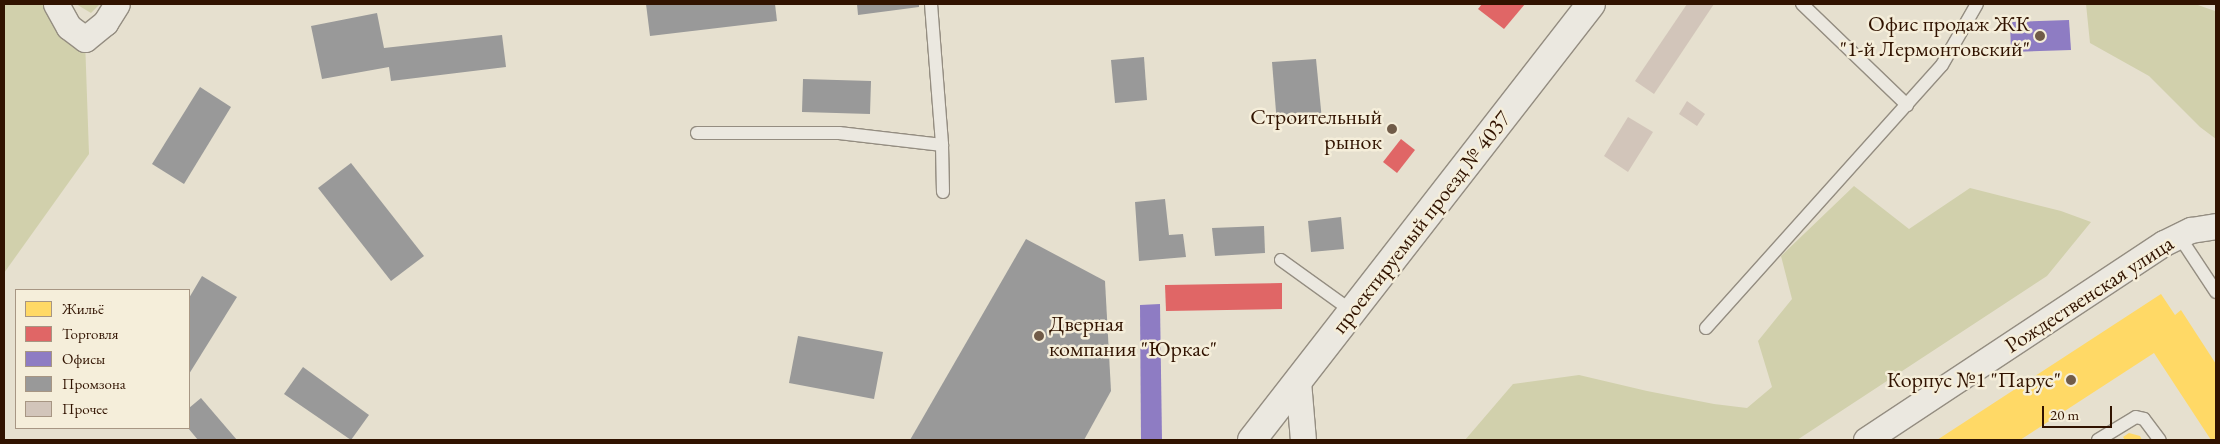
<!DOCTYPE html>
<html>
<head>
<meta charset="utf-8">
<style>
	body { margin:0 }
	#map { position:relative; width:2220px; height:444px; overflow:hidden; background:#e6e0cf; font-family:"EB Garamond",serif }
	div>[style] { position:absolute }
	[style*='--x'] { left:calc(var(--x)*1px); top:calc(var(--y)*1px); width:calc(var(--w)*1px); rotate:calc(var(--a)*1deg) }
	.green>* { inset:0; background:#d1d0ac }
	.homes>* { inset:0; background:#ffd966 }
	.shops>* { inset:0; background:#e06666 }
	.offices>* { inset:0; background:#8e7cc3 }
	.industry>* { inset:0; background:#999 }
	.building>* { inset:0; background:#d2c5ba }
	.roads { filter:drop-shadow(1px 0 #948d81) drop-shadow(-1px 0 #948d81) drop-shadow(0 1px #948d81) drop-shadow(0 -1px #948d81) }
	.lane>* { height:12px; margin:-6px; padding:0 6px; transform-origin:6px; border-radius:6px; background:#ebe8e0 }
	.street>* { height:25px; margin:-12.5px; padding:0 12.5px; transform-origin:12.5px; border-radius:12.5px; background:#ebe8e0 }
	.secondary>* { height:28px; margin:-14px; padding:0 14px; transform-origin:14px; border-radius:14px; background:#ebe8e0 }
	.dots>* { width:14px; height:14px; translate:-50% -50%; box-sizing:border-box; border:2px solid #f5eeda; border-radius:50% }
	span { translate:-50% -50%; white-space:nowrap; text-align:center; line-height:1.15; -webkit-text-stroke:5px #f5eeda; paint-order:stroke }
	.poi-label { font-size:22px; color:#311300 }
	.right { translate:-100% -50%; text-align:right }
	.left { translate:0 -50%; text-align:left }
	.street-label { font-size:22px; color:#311300 }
	.frame { position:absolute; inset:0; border:5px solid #311300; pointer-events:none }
	.legend { position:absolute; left:15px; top:289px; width:175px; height:140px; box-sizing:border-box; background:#f5eeda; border:1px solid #a79683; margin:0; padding:6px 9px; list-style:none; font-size:15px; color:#311300 }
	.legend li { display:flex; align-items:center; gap:10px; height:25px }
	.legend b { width:25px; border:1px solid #a79683 }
	.scale { position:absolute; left:2042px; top:406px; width:70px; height:22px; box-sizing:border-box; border:2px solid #311300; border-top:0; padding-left:6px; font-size:15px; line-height:18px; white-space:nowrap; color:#311300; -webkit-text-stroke:4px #f5eeda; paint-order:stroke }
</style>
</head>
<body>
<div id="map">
	<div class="green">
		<i style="clip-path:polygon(4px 4px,56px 4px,85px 39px,89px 154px,4px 273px)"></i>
		<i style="clip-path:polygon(76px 4px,100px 4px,91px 13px)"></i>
		<i style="clip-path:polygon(2086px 4px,2195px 4px,2215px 11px,2216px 9px,2216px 139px,2200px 127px,2149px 76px,2090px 43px)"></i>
		<i style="clip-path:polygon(1854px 186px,1909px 229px,1970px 188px,2061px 211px,2091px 222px,2047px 276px,1797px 440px,1465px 440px,1513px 384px,1579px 375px,1647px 391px,1714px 404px,1747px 408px,1772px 387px,1758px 341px,1792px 299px,1781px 256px)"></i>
	</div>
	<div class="homes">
		<i style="clip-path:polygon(2161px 294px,2175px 315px,2181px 310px,2216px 364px,2216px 440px,2211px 440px,2154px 353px,2020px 440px,1937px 440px)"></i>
		<i style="clip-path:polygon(2129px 433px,2140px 436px,2142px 440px,2125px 440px,2123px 437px)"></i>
	</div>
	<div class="shops">
		<i style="clip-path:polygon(1482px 4px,1525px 4px,1504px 29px,1478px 9px)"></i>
		<i style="clip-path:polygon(1401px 139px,1415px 150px,1397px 173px,1383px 162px)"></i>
		<i style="clip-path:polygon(1282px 283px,1282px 309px,1166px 311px,1165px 285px)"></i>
	</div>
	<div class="offices">
		<i style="clip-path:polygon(2069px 20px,2071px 50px,2011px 52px,2010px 22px)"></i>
		<i style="clip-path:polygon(1160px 304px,1162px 440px,1141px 440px,1140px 305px)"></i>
	</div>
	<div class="industry">
		<i style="clip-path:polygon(646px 4px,775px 4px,777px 21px,650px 36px)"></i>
		<i style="clip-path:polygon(857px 4px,919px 4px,919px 7px,858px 15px)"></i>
		<i style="clip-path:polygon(377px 13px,384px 48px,502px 35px,506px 67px,391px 81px,389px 67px,322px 79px,311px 26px)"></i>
		<i style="clip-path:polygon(1144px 57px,1147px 100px,1115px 103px,1111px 60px)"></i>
		<i style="clip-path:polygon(1316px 59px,1322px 120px,1277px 124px,1272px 62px)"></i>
		<i style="clip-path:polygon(803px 79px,871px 81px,870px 114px,802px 112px)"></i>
		<i style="clip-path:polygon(200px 87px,231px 107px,184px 184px,152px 164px)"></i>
		<i style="clip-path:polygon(351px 163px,424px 256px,391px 281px,318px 188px)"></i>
		<i style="clip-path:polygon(1165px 199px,1169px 235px,1183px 234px,1186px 257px,1139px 261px,1135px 202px)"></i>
		<i style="clip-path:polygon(1341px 217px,1344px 249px,1311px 252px,1308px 221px)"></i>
		<i style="clip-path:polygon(1264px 226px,1265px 253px,1215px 256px,1212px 228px)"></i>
		<i style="clip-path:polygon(1026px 239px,1105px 281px,1111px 391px,1084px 440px,910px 440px)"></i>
		<i style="clip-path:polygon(202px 276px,237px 297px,189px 374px,189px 298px)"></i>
		<i style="clip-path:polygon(798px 336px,883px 352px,874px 399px,789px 383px)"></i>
		<i style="clip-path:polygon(303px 367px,369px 415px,351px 440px,284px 394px)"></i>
		<i style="clip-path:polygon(201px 398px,237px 440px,198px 440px,188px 428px,189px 408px)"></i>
	</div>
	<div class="building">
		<i style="clip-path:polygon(1687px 4px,1714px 4px,1654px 94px,1635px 81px)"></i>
		<i style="clip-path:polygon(1687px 101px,1705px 114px,1697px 126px,1679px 114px)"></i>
		<i style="clip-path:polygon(1628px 117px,1653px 132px,1628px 172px,1604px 156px)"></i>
	</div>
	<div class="roads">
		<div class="lane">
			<i style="--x:931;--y:4;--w:141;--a:85.5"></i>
			<i style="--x:942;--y:145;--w:47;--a:88.8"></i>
			<i style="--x:1802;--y:4;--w:146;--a:43.9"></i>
			<i style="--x:697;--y:133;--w:142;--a:0"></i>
			<i style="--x:839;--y:133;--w:104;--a:6.6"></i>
			<i style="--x:2179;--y:236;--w:67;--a:56.5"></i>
			<i style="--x:1281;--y:260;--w:87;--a:35.7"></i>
			<i style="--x:1706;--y:328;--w:353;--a:-48.1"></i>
			<i style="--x:1942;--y:65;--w:70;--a:-60.2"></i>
			<i style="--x:2098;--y:440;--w:44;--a:-31.2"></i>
			<i style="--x:2136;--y:417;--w:8;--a:14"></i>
			<i style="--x:2144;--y:419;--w:26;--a:53"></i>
		</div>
		<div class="street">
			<i style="--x:56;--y:4;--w:26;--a:61"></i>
			<i style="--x:69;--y:27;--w:20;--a:37"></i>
			<i style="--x:85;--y:39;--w:26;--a:-39"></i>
			<i style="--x:105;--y:23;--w:22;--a:-58"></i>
			<i style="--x:1298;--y:381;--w:59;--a:85.2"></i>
			<i style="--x:1866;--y:440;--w:357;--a:-33.5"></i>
			<i style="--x:2164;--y:243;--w:30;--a:-26"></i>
			<i style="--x:2191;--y:230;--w:25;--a:-9"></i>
		</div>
		<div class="secondary">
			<i style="--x:1252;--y:440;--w:552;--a:-52.13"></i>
		</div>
	</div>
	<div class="dots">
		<i style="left:2040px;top:36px;background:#705b48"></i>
		<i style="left:1392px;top:129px;background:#705b48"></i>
		<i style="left:1039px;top:336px;background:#705b48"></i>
		<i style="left:2071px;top:380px;background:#705b48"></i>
	</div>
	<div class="poi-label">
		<span class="right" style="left:2030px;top:36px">Офис продаж ЖК<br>"1-й Лермонтовский"</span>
		<span class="right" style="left:1382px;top:129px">Строительный<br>рынок</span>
		<span class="left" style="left:1049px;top:336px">Дверная<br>компания "Юркас"</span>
		<span class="right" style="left:2061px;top:380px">Корпус №1 "Парус"</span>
	</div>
	<div class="street-label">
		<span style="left:1421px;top:222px;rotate:-52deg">проектируемый проезд № 4037</span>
		<span style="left:2089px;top:294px;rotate:-33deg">Рождественская улица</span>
	</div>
	<div class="frame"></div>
	<ul class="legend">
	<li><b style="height:14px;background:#ffd966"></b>Жильё</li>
	<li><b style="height:14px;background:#e06666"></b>Торговля</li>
	<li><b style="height:14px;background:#8e7cc3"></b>Офисы</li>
	<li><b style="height:14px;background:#999"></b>Промзона</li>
	<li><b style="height:14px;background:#d2c5ba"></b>Прочее</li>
	</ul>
	<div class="scale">20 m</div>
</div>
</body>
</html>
